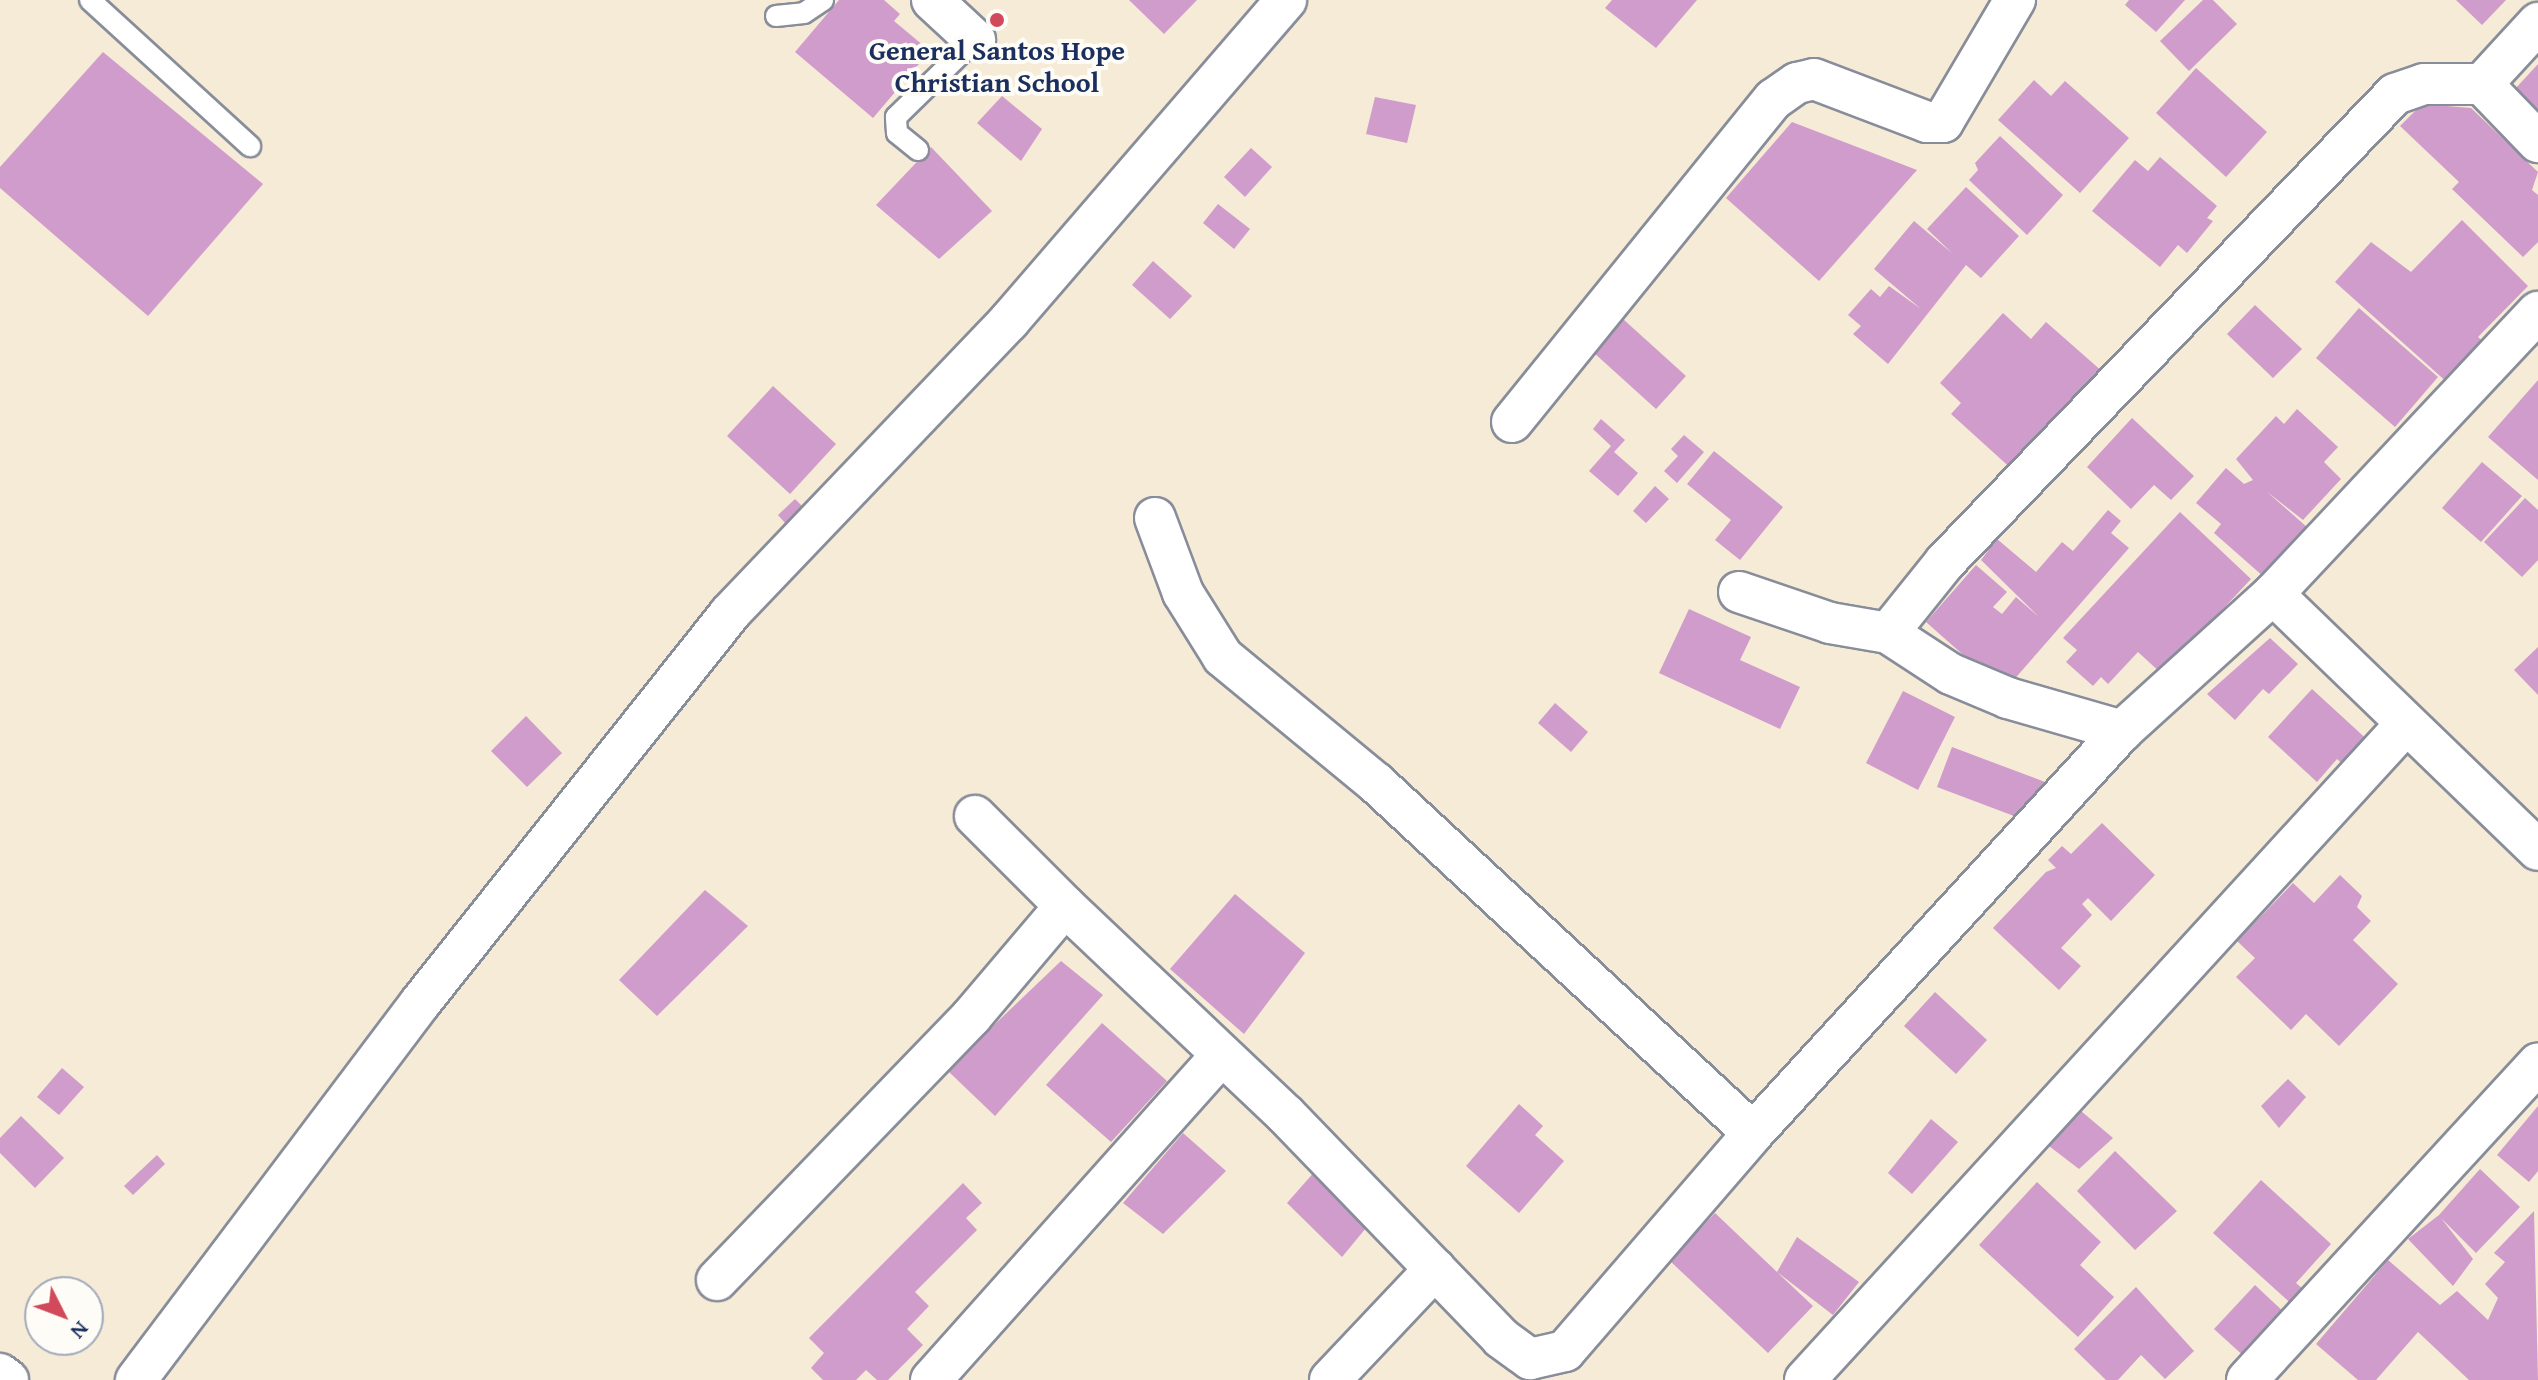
<!DOCTYPE html>
<html>
<head>
<meta charset="utf-8">
<style>
	body { margin:0 }
	#map { position:relative; width:2538px; height:1380px; overflow:hidden; background:#f6ebd6; font-family:"Gentium Book Plus",serif }
	div>[style] { position:absolute }
	[style*='--x'] { left:calc(var(--x)*1px); top:calc(var(--y)*1px); width:calc(var(--w)*1px); rotate:calc(var(--a)*1deg) }
	.building>* { inset:0; background:#cf9ccb }
	.roads { filter:drop-shadow(2px 0 #888d9a) drop-shadow(-2px 0 #888d9a) drop-shadow(0 2px #888d9a) drop-shadow(0 -2px #888d9a) }
	.lane>* { height:20px; margin:-10px; padding:0 10px; transform-origin:10px; border-radius:10px; background:#fff }
	.street>* { height:40px; margin:-20px; padding:0 20px; transform-origin:20px; border-radius:20px; background:#fff }
	.dots>* { width:22px; height:22px; translate:-50% -50%; box-sizing:border-box; border:4px solid #fdfcf7; border-radius:50% }
	span { translate:-50% -50%; white-space:nowrap; text-align:center; line-height:1.15; -webkit-text-stroke:8px #fdfcf7; paint-order:stroke }
	.poi-label { font-size:28px; color:#1b2f5e; font-weight:700 }
	.north { position:absolute; left:24px; top:1276px; width:80px; height:80px; box-sizing:border-box; background:#fdfcf7; border:2px solid #a3aaba; border-radius:50%; rotate:132deg; font-size:22px; font-weight:700; line-height:32px; text-align:center; color:#1b2f5e }
	.north::after { content:''; display:block; margin:auto; width:28px; height:36px; background:#d1495b; clip-path:polygon(50% 0,100% 100%,50% 72%,0 100%) }
</style>
</head>
<body>
<div id="map">
	<div class="building">
		<i style="clip-path:polygon(839px 0,884px 0,900px 14px,894px 21px,930px 51px,873px 118px,795px 52px)"></i>
		<i style="clip-path:polygon(1129px 0,1197px 0,1164px 34px)"></i>
		<i style="clip-path:polygon(1612px 0,1697px 0,1656px 48px,1605px 8px)"></i>
		<i style="clip-path:polygon(2129px 0,2185px 0,2156px 32px,2125px 5px)"></i>
		<i style="clip-path:polygon(2203px 0,2213px 0,2237px 24px,2189px 71px,2160px 41px)"></i>
		<i style="clip-path:polygon(2456px 0,2506px 0,2482px 25px)"></i>
		<i style="clip-path:polygon(103px 52px,263px 184px,148px 316px,0 188px,0 167px)"></i>
		<i style="clip-path:polygon(2538px 64px,2538px 135px,2503px 102px)"></i>
		<i style="clip-path:polygon(2196px 68px,2267px 132px,2226px 177px,2156px 113px)"></i>
		<i style="clip-path:polygon(2034px 80px,2051px 96px,2065px 81px,2129px 138px,2080px 193px,1998px 120px)"></i>
		<i style="clip-path:polygon(1002px 96px,1042px 129px,1021px 161px,977px 123px)"></i>
		<i style="clip-path:polygon(1375px 97px,1416px 105px,1407px 143px,1366px 134px)"></i>
		<i style="clip-path:polygon(2422px 104px,2471px 108px,2538px 172px,2532px 190px,2538px 195px,2538px 242px,2523px 257px,2452px 189px,2459px 182px,2400px 126px)"></i>
		<i style="clip-path:polygon(1792px 122px,1917px 170px,1819px 281px,1726px 198px)"></i>
		<i style="clip-path:polygon(2000px 136px,2063px 195px,2027px 235px,1969px 180px,1978px 170px,1975px 163px)"></i>
		<i style="clip-path:polygon(931px 147px,992px 211px,939px 259px,876px 205px)"></i>
		<i style="clip-path:polygon(1251px 148px,1272px 167px,1245px 197px,1224px 177px)"></i>
		<i style="clip-path:polygon(2160px 157px,2217px 206px,2207px 218px,2213px 221px,2187px 253px,2178px 245px,2160px 267px,2092px 211px,2135px 160px,2148px 171px)"></i>
		<i style="clip-path:polygon(1966px 187px,2019px 236px,1981px 278px,1966px 265px,1888px 364px,1853px 334px,1861px 326px,1848px 315px,1871px 289px,1880px 297px,1889px 286px,1921px 309px,1874px 269px,1914px 221px,1953px 254px,1927px 229px)"></i>
		<i style="clip-path:polygon(1218px 204px,1250px 229px,1234px 249px,1203px 223px)"></i>
		<i style="clip-path:polygon(2462px 220px,2528px 286px,2478px 337px,2485px 343px,2449px 384px,2335px 282px,2371px 242px,2411px 272px)"></i>
		<i style="clip-path:polygon(1153px 261px,1192px 296px,1170px 319px,1132px 285px)"></i>
		<i style="clip-path:polygon(2255px 305px,2302px 349px,2273px 378px,2227px 334px)"></i>
		<i style="clip-path:polygon(2359px 308px,2438px 377px,2395px 427px,2316px 358px)"></i>
		<i style="clip-path:polygon(2003px 313px,2031px 339px,2046px 322px,2104px 373px,2015px 472px,1951px 414px,1961px 403px,1940px 383px)"></i>
		<i style="clip-path:polygon(1623px 319px,1686px 376px,1656px 409px,1593px 352px)"></i>
		<i style="clip-path:polygon(2538px 380px,2538px 480px,2488px 437px)"></i>
		<i style="clip-path:polygon(773px 386px,836px 444px,790px 494px,727px 436px)"></i>
		<i style="clip-path:polygon(2297px 409px,2338px 447px,2324px 462px,2341px 479px,2303px 520px,2266px 491px,2308px 528px,2264px 577px,2214px 533px,2221px 524px,2196px 503px,2226px 468px,2244px 484px,2253px 480px,2236px 459px,2276px 416px,2284px 424px)"></i>
		<i style="clip-path:polygon(2132px 418px,2194px 476px,2171px 500px,2154px 485px,2131px 509px,2087px 467px)"></i>
		<i style="clip-path:polygon(1601px 419px,1625px 440px,1614px 452px,1638px 473px,1618px 496px,1589px 471px,1611px 446px,1593px 429px)"></i>
		<i style="clip-path:polygon(1684px 435px,1704px 452px,1677px 483px,1664px 471px,1678px 456px,1671px 449px)"></i>
		<i style="clip-path:polygon(1714px 451px,1783px 507px,1740px 560px,1715px 540px,1731px 520px,1687px 484px)"></i>
		<i style="clip-path:polygon(2482px 462px,2522px 496px,2481px 542px,2442px 508px)"></i>
		<i style="clip-path:polygon(1655px 486px,1669px 499px,1646px 523px,1633px 511px)"></i>
		<i style="clip-path:polygon(2525px 498px,2538px 510px,2538px 560px,2522px 577px,2484px 542px)"></i>
		<i style="clip-path:polygon(795px 499px,802px 506px,785px 523px,778px 515px)"></i>
		<i style="clip-path:polygon(2108px 510px,2121px 521px,2111px 533px,2129px 548px,2004px 691px,1926px 622px,1976px 565px,2007px 592px,1993px 607px,2002px 614px,2016px 597px,2039px 617px,1981px 560px,1997px 539px,2036px 572px,2062px 542px,2073px 551px)"></i>
		<i style="clip-path:polygon(2180px 512px,2251px 579px,2162px 674px,2138px 652px,2108px 684px,2101px 677px,2093px 686px,2066px 662px,2077px 650px,2063px 638px)"></i>
		<i style="clip-path:polygon(1689px 609px,1751px 637px,1740px 660px,1800px 687px,1780px 729px,1659px 673px)"></i>
		<i style="clip-path:polygon(2270px 638px,2298px 664px,2269px 694px,2263px 689px,2235px 720px,2207px 694px)"></i>
		<i style="clip-path:polygon(2538px 647px,2538px 695px,2514px 670px)"></i>
		<i style="clip-path:polygon(2312px 689px,2372px 744px,2348px 769px,2337px 759px,2317px 782px,2268px 737px)"></i>
		<i style="clip-path:polygon(1903px 691px,1955px 717px,1918px 790px,1866px 763px)"></i>
		<i style="clip-path:polygon(1555px 703px,1588px 732px,1571px 752px,1538px 723px)"></i>
		<i style="clip-path:polygon(526px 716px,562px 753px,527px 787px,491px 751px)"></i>
		<i style="clip-path:polygon(1952px 747px,2045px 782px,2030px 822px,1937px 787px)"></i>
		<i style="clip-path:polygon(2102px 823px,2155px 875px,2111px 921px,2088px 898px,2082px 904px,2092px 915px,2061px 948px,2081px 966px,2059px 990px,1993px 928px,2046px 872px,2056px 868px,2048px 860px,2062px 846px,2071px 854px)"></i>
		<i style="clip-path:polygon(2340px 875px,2362px 896px,2357px 907px,2371px 921px,2353px 940px,2398px 984px,2339px 1046px,2306px 1014px,2291px 1030px,2236px 977px,2255px 958px,2237px 941px,2293px 883px,2314px 903px)"></i>
		<i style="clip-path:polygon(705px 890px,748px 926px,657px 1016px,619px 980px)"></i>
		<i style="clip-path:polygon(1235px 894px,1305px 953px,1244px 1034px,1170px 969px)"></i>
		<i style="clip-path:polygon(1061px 961px,1103px 995px,995px 1116px,947px 1070px)"></i>
		<i style="clip-path:polygon(1935px 992px,1987px 1040px,1956px 1074px,1904px 1026px)"></i>
		<i style="clip-path:polygon(1102px 1023px,1167px 1081px,1111px 1142px,1046px 1085px)"></i>
		<i style="clip-path:polygon(62px 1068px,84px 1087px,59px 1115px,37px 1097px)"></i>
		<i style="clip-path:polygon(2288px 1079px,2306px 1097px,2279px 1128px,2261px 1106px)"></i>
		<i style="clip-path:polygon(1519px 1104px,1543px 1126px,1535px 1135px,1564px 1161px,1519px 1213px,1466px 1166px)"></i>
		<i style="clip-path:polygon(2538px 1106px,2538px 1171px,2529px 1182px,2497px 1155px)"></i>
		<i style="clip-path:polygon(2081px 1111px,2113px 1138px,2079px 1169px,2049px 1146px)"></i>
		<i style="clip-path:polygon(21px 1116px,64px 1158px,35px 1188px,0 1153px,0 1138px)"></i>
		<i style="clip-path:polygon(1931px 1119px,1958px 1142px,1912px 1194px,1888px 1173px)"></i>
		<i style="clip-path:polygon(1183px 1133px,1226px 1171px,1163px 1234px,1123px 1203px)"></i>
		<i style="clip-path:polygon(2115px 1151px,2177px 1211px,2135px 1250px,2077px 1191px)"></i>
		<i style="clip-path:polygon(157px 1155px,165px 1164px,133px 1195px,124px 1186px)"></i>
		<i style="clip-path:polygon(2480px 1169px,2520px 1207px,2476px 1253px,2441px 1218px,2473px 1259px,2453px 1286px,2408px 1239px,2439px 1215px)"></i>
		<i style="clip-path:polygon(1316px 1170px,1371px 1222px,1342px 1257px,1287px 1203px)"></i>
		<i style="clip-path:polygon(2261px 1180px,2331px 1244px,2296px 1283px,2309px 1294px,2296px 1308px,2213px 1233px)"></i>
		<i style="clip-path:polygon(2037px 1182px,2101px 1242px,2080px 1265px,2114px 1297px,2078px 1337px,1979px 1245px)"></i>
		<i style="clip-path:polygon(963px 1183px,982px 1203px,966px 1218px,977px 1230px,915px 1292px,929px 1306px,907px 1329px,923px 1345px,888px 1380px,877px 1380px,866px 1370px,856px 1380px,823px 1380px,811px 1368px,824px 1353px,809px 1338px)"></i>
		<i style="clip-path:polygon(2534px 1211px,2538px 1380px,2469px 1380px,2418px 1332px,2376px 1380px,2358px 1380px,2316px 1344px,2388px 1260px,2440px 1305px,2457px 1291px,2488px 1320px,2498px 1298px,2485px 1284px,2505px 1262px,2494px 1253px)"></i>
		<i style="clip-path:polygon(1715px 1213px,1777px 1272px,1797px 1237px,1859px 1282px,1833px 1315px,1777px 1272px,1813px 1306px,1768px 1353px,1670px 1261px)"></i>
		<i style="clip-path:polygon(2255px 1285px,2288px 1316px,2247px 1359px,2214px 1329px)"></i>
		<i style="clip-path:polygon(2136px 1287px,2194px 1351px,2165px 1379px,2141px 1355px,2118px 1380px,2106px 1380px,2074px 1349px)"></i>
	</div>
	<div class="roads">
		<div class="lane">
			<i style="--x:90;--y:0;--w:217;--a:42.4"></i>
			<i style="--x:776;--y:16;--w:28;--a:-6"></i>
			<i style="--x:804;--y:13;--w:23;--a:-34"></i>
			<i style="--x:918;--y:150;--w:27;--a:-141"></i>
			<i style="--x:897;--y:133;--w:16;--a:-94"></i>
			<i style="--x:896;--y:117;--w:110;--a:-44.3"></i>
		</div>
		<div class="street">
			<i style="--x:932;--y:0;--w:59;--a:42.9"></i>
			<i style="--x:2482;--y:84;--w:83;--a:-47.4"></i>
			<i style="--x:1512;--y:422;--w:416;--a:-51"></i>
			<i style="--x:1774;--y:99;--w:28;--a:-35"></i>
			<i style="--x:1797;--y:83;--w:17;--a:-13"></i>
			<i style="--x:1814;--y:79;--w:121;--a:20.8"></i>
			<i style="--x:1927;--y:122;--w:16;--a:0"></i>
			<i style="--x:1943;--y:122;--w:142;--a:-59.5"></i>
			<i style="--x:1155;--y:518;--w:80;--a:69.5"></i>
			<i style="--x:1183;--y:593;--w:75;--a:58"></i>
			<i style="--x:1223;--y:657;--w:198;--a:39.5"></i>
			<i style="--x:1376;--y:783;--w:514;--a:42.87"></i>
			<i style="--x:1739;--y:592;--w:96;--a:18.8"></i>
			<i style="--x:1830;--y:623;--w:59;--a:9.8"></i>
			<i style="--x:1888;--y:633;--w:91;--a:-51.2"></i>
			<i style="--x:1945;--y:562;--w:649;--a:-46.12"></i>
			<i style="--x:2395;--y:94;--w:31;--a:-19"></i>
			<i style="--x:2424;--y:84;--w:58;--a:0"></i>
			<i style="--x:2482;--y:84;--w:81;--a:46"></i>
			<i style="--x:2273;--y:594;--w:368;--a:44"></i>
			<i style="--x:1888;--y:633;--w:75;--a:33.1"></i>
			<i style="--x:1951;--y:674;--w:62;--a:22.8"></i>
			<i style="--x:2008;--y:698;--w:119;--a:16.1"></i>
			<i style="--x:975;--y:816;--w:127;--a:45"></i>
			<i style="--x:717;--y:1280;--w:366;--a:-46"></i>
			<i style="--x:971;--y:1017;--w:145;--a:-49.7"></i>
			<i style="--x:1065;--y:906;--w:303;--a:43.4"></i>
			<i style="--x:1285;--y:1114;--w:311;--a:46"></i>
			<i style="--x:1501;--y:1338;--w:36;--a:36"></i>
			<i style="--x:1530;--y:1359;--w:36;--a:-13"></i>
			<i style="--x:1565;--y:1351;--w:288;--a:-49.2"></i>
			<i style="--x:1753;--y:1133;--w:546;--a:-47.45"></i>
			<i style="--x:2122;--y:731;--w:204;--a:-42.2"></i>
			<i style="--x:2273;--y:594;--w:387;--a:-46.8"></i>
			<i style="--x:0;--y:1374;--w:10;--a:37"></i>
			<i style="--x:136;--y:1380;--w:472;--a:-53"></i>
			<i style="--x:420;--y:1003;--w:498;--a:-51.5"></i>
			<i style="--x:730;--y:613;--w:404;--a:-46.3"></i>
			<i style="--x:1009;--y:321;--w:424;--a:-49.2"></i>
			<i style="--x:931;--y:1380;--w:436;--a:-48.2"></i>
			<i style="--x:1330;--y:1380;--w:153;--a:-46.6"></i>
			<i style="--x:1805;--y:1380;--w:887;--a:-47.51"></i>
			<i style="--x:2247;--y:1380;--w:430;--a:-47.4"></i>
		</div>
	</div>
	<div class="dots">
		<i style="left:997px;top:20px;background:#d1495b"></i>
	</div>
	<div class="poi-label">
		<span style="left:997px;top:66px">General Santos Hope<br>Christian School</span>
	</div>
	<div class="north">N</div>
</div>
</body>
</html>
